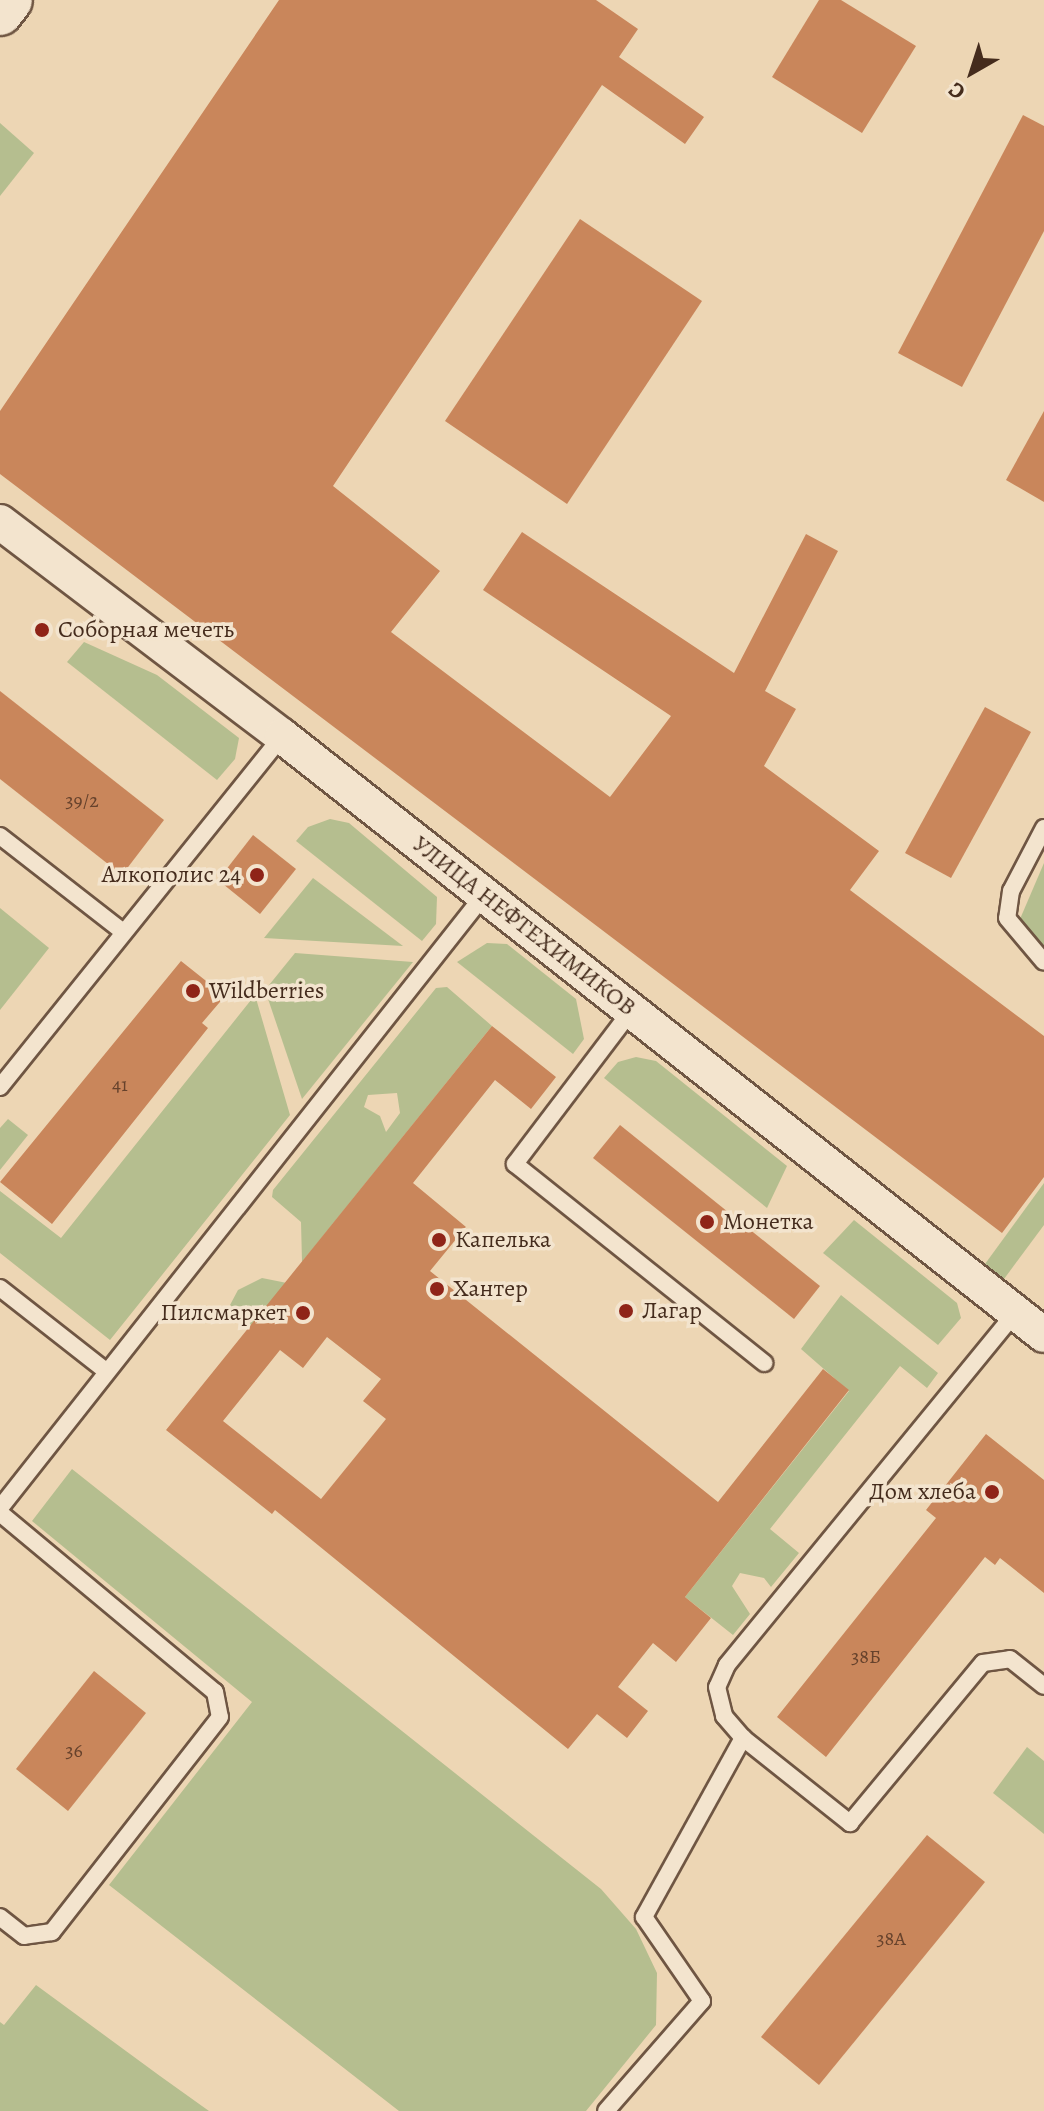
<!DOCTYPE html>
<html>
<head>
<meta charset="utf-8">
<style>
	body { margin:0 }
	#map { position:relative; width:1044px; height:2111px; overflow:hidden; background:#edd6b4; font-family:Alegreya,serif }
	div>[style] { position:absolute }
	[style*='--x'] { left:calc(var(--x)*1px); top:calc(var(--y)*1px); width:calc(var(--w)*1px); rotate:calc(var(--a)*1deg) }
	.green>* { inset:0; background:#b5be8f }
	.building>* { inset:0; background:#c9865b }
	.roads { filter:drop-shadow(2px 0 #6f5643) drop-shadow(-2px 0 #6f5643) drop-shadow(0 2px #6f5643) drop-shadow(0 -2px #6f5643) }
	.lane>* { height:16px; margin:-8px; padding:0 8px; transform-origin:8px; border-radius:8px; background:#f3e4ce }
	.street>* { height:34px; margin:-17px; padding:0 17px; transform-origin:17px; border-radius:17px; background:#f3e4ce }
	.secondary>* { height:44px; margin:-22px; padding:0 22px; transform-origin:22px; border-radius:22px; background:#f3e4ce }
	.dots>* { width:22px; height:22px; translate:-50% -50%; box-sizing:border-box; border:4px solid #f3e4ce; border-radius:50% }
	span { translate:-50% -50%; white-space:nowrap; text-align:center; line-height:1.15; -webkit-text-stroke:7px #f3e4ce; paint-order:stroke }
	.number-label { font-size:20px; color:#66422c }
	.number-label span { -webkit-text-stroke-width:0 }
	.poi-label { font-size:24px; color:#452c1d }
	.left { translate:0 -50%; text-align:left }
	.right { translate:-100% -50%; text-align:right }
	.street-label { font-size:24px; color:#452c1d }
	.north { position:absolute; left:932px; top:32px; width:80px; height:80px; -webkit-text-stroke:6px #f3e4ce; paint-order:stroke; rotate:219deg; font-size:22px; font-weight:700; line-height:32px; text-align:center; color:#452c1d }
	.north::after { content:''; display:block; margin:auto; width:28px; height:36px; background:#452c1d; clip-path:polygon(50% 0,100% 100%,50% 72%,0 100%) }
</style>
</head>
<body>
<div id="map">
	<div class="green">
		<i style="clip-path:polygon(0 123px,34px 153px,0 196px)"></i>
		<i style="clip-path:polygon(84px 642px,157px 675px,239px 738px,235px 759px,217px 780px,67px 662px)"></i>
		<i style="clip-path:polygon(330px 819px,349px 823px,437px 897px,436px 924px,422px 941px,296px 841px,308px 827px)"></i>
		<i style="clip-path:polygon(1044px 863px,1044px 949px,1020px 919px)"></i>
		<i style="clip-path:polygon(313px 878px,403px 946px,264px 938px)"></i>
		<i style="clip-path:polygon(0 908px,49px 948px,0 1010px)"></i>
		<i style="clip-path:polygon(487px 943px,507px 944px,576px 999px,584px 1039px,573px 1054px,457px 962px)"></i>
		<i style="clip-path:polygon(295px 953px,413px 962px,302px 1099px,265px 990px)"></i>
		<i style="clip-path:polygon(evenodd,447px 987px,492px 1026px,302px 1262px,301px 1222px,272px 1197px,273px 1190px,436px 988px,447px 987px,397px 1093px,400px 1113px,386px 1132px,380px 1116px,364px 1107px,368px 1095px,397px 1093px)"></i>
		<i style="clip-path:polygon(255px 995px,290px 1115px,110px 1340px,0 1253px,0 1191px,61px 1238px)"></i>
		<i style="clip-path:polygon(636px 1057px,656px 1061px,787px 1166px,767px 1208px,604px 1078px,618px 1062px)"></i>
		<i style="clip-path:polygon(8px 1119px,28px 1135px,0 1170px,0 1128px)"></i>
		<i style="clip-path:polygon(1044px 1183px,1044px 1225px,1004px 1279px,985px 1264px)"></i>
		<i style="clip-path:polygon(854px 1220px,957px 1303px,961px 1318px,938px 1345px,823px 1253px)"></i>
		<i style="clip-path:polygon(262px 1278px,287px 1283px,252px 1327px,230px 1305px,238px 1290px)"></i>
		<i style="clip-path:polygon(841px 1295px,938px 1373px,927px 1388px,900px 1366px,770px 1529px,799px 1553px,771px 1587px,764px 1578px,740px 1573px,732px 1586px,750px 1614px,733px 1635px,685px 1597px,849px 1391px,801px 1349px)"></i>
		<i style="clip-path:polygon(72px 1469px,601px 1889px,636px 1929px,657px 1973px,656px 2025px,586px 2111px,399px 2111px,109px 1885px,252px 1702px,32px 1521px)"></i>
		<i style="clip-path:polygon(1027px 1747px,1044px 1761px,1044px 1834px,993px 1793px)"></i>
		<i style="clip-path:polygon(36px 1985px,160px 2076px,209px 2111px,0 2111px,0 2022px,4px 2025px)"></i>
	</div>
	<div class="building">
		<i style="clip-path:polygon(279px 0,596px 0,638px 29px,619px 57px,704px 117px,685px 144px,602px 85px,333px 486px,440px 571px,391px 632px,610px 797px,671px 716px,483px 590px,522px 532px,734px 673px,806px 534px,838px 551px,765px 691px,796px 709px,764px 766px,879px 851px,850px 890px,1044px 1036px,1044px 1177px,1002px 1233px,0 474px,0 411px)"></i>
		<i style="clip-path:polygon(819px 0,841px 0,916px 46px,862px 133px,772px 77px)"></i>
		<i style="clip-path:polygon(1023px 115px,1044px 126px,1044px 231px,962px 387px,898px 353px)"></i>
		<i style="clip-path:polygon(580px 219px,702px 301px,567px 504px,445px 421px)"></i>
		<i style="clip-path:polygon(1044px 411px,1044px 502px,1006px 480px)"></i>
		<i style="clip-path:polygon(0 691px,164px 820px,122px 875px,0 779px)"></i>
		<i style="clip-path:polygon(985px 707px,1031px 732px,951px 878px,905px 853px)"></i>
		<i style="clip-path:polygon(253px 835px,296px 869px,260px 914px,218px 880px)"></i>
		<i style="clip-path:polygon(181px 961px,225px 996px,202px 1023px,208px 1028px,52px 1224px,0 1182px)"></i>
		<i style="clip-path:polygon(evenodd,492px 1026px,556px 1077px,531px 1109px,495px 1080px,413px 1183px,466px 1227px,430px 1271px,718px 1502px,823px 1369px,849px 1390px,685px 1597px,711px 1618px,676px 1662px,653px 1643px,618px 1687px,648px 1711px,627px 1738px,597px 1714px,568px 1749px,275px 1510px,272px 1514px,166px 1430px,492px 1026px,327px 1337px,381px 1379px,363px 1401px,386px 1419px,321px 1499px,223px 1421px,280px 1350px,303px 1368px,327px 1337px)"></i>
		<i style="clip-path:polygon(620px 1125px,820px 1286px,794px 1319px,593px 1158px)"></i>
		<i style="clip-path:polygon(986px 1434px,1044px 1480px,1044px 1593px,1000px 1558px,995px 1565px,985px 1557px,826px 1757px,777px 1717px,936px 1518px,926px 1510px)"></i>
		<i style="clip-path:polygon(94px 1671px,146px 1713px,68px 1811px,16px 1769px)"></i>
		<i style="clip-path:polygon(927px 1835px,985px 1882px,819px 2085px,761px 2037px)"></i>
	</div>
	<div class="roads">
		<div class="lane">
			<i style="--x:1044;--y:828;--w:71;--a:117.6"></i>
			<i style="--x:1011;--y:891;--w:27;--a:98"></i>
			<i style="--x:1007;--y:918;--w:57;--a:49.9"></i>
			<i style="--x:0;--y:836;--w:155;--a:37.9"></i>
			<i style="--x:631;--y:1011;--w:192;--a:127.2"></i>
			<i style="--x:515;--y:1164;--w:319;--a:38.6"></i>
			<i style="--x:0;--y:1087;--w:450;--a:-51.2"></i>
			<i style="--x:0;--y:1288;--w:135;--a:38.1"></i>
			<i style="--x:1015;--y:1313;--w:455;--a:129.3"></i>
			<i style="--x:727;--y:1665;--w:24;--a:114"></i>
			<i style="--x:717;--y:1687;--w:30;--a:76"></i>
			<i style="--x:724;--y:1716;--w:29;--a:49"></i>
			<i style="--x:743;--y:1738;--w:137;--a:38.5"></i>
			<i style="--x:850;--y:1823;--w:208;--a:-50.3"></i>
			<i style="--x:983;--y:1663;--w:27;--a:-8"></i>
			<i style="--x:1010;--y:1659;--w:43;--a:38.5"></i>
			<i style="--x:0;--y:1508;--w:781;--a:-51.71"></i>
			<i style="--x:0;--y:1513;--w:280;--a:39.8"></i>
			<i style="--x:215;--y:1692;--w:25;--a:79"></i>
			<i style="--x:220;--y:1717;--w:273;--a:128"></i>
			<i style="--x:52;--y:1932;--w:28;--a:172"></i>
			<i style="--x:24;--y:1936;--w:31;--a:-142"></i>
			<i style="--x:606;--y:2111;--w:146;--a:-48.9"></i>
			<i style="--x:702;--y:2001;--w:102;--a:-124.6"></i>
			<i style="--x:644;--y:1917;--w:205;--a:-61.1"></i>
		</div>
		<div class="street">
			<i style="--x:0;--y:522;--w:354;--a:37.2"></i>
			<i style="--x:282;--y:736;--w:969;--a:38.17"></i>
		</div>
		<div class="secondary">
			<i style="--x:0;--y:13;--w:16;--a:-52"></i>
		</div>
	</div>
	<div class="dots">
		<i style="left:42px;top:630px;background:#8f2418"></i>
		<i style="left:257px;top:875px;background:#8f2418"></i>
		<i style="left:193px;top:991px;background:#8f2418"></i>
		<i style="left:707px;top:1222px;background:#8f2418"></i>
		<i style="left:439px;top:1240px;background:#8f2418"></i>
		<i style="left:437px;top:1289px;background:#8f2418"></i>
		<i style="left:626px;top:1311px;background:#8f2418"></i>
		<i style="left:303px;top:1313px;background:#8f2418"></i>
		<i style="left:992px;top:1492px;background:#8f2418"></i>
	</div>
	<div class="number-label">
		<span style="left:82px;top:800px">39/2</span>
		<span style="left:120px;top:1084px">41</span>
		<span style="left:866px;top:1656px">38Б</span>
		<span style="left:74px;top:1750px">36</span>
		<span style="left:891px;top:1938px">38А</span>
	</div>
	<div class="poi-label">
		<span class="left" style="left:58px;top:630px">Соборная мечеть</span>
		<span class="right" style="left:241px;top:875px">Алкополис 24</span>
		<span class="left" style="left:209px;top:991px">Wildberries</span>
		<span class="left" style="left:723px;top:1222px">Монетка</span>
		<span class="left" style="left:455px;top:1240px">Капелька</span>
		<span class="left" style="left:453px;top:1289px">Хантер</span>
		<span class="left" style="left:642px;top:1311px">Лагар</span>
		<span class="right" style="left:287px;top:1313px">Пилсмаркет</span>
		<span class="right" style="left:976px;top:1492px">Дом хлеба</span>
	</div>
	<div class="street-label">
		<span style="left:524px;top:926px;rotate:38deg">УЛИЦА НЕФТЕХИМИКОВ</span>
	</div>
	<div class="north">С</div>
</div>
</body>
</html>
